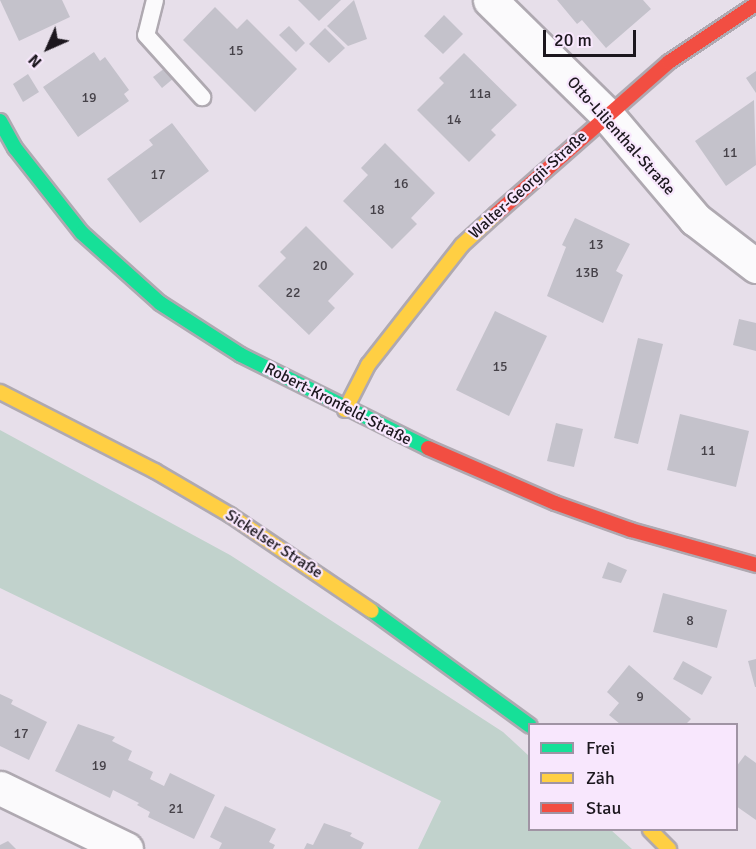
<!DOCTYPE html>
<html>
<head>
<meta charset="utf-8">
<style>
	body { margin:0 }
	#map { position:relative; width:756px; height:849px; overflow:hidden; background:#e7dfea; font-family:Signika,sans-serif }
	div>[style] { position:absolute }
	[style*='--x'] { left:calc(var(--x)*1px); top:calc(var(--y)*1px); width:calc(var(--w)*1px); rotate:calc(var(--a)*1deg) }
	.green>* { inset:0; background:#c1d2cc }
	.building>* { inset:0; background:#c4c2cb }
	.roads { filter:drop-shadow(2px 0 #afa9b1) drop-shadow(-2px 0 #afa9b1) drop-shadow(0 2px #afa9b1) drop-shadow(0 -2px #afa9b1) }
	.lane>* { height:16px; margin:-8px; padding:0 8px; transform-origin:8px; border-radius:8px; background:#fbfafc }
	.street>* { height:33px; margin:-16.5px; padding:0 16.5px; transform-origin:16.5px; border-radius:16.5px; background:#fbfafc }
	.fast>* { height:14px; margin:-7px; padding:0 7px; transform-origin:7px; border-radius:7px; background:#16e098 }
	.slow>* { height:14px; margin:-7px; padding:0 7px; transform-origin:7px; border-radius:7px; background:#ffcf43 }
	.jam>* { height:14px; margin:-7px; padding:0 7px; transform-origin:7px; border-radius:7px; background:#f24e42 }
	span { translate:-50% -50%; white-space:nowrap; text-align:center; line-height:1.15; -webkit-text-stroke:4.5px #f8e7fd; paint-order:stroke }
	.number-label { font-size:14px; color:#464249 }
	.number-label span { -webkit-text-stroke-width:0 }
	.street-label { font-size:16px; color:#1c171e }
	.legend { position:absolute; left:528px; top:723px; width:210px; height:108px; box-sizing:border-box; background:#f8e7fd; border:2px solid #a094a4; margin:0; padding:8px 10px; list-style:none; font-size:18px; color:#1c171e }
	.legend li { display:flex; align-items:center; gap:12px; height:30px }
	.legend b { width:30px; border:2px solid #a094a4 }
	.north { position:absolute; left:18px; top:18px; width:60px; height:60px; -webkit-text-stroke:4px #f8e7fd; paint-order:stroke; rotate:225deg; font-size:16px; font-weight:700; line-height:24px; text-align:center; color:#1c171e }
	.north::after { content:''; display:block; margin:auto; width:21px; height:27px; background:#1c171e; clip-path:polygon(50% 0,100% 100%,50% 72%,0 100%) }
	.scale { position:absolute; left:543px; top:30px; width:93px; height:27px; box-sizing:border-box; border:3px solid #1c171e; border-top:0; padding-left:8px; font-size:18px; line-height:21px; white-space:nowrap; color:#1c171e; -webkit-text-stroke:4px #f8e7fd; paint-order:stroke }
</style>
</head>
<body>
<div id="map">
	<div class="green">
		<i style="clip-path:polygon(0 430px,230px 555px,503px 732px,529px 756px,530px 830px,611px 830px,632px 849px,418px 849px,441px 801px,0 588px)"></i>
	</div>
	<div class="building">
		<i style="clip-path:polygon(0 0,62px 0,70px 17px,19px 41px)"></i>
		<i style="clip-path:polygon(298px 0,341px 0,319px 21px)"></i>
		<i style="clip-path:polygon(354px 0,367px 39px,348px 46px,327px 26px)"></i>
		<i style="clip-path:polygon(557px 0,643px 0,651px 9px,606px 48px,582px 20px,577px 24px)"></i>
		<i style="clip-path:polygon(215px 7px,237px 29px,247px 19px,297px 69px,255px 112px,183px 40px)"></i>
		<i style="clip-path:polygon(444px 15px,463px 34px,443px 54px,424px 36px)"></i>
		<i style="clip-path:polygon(289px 26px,305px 43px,296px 52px,279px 35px)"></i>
		<i style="clip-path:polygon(325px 28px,345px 48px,329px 63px,309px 44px)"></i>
		<i style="clip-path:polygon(94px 52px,100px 61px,105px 57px,129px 90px,124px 94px,129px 101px,78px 137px,43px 87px)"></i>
		<i style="clip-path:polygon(464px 53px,517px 105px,491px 130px,496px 135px,469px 162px,417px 110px,444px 83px,439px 78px)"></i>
		<i style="clip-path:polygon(165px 68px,174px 78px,162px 88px,153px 77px)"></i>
		<i style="clip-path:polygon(756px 71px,756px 93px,746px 78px)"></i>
		<i style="clip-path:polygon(28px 74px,39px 92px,23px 102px,13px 84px)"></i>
		<i style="clip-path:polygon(754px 100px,756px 165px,726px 186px,695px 141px)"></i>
		<i style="clip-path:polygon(172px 123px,209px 171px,140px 223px,107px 179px,153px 145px,149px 140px)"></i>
		<i style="clip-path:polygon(385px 143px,435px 193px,411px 218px,417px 224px,392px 249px,343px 201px,368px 175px,361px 168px)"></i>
		<i style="clip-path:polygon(575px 218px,630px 244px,616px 271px,623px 275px,603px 323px,547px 296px,566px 247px,562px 245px)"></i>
		<i style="clip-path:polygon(306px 226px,354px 274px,328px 301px,335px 308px,309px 335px,258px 286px,286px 258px,280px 252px)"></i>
		<i style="clip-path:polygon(495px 311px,547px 336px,509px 416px,456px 390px)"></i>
		<i style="clip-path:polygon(739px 319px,756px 323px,756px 351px,733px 345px)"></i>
		<i style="clip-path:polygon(638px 338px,663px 344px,638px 444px,614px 438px)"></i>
		<i style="clip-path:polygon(680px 414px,749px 431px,736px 487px,667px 470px)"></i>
		<i style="clip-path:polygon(556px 423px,583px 429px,574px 467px,547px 461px)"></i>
		<i style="clip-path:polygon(608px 562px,627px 570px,621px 583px,602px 578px)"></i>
		<i style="clip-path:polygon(663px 593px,727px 610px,717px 648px,653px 632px)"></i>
		<i style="clip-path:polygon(756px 659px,756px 687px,755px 687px,748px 661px)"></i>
		<i style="clip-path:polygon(683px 661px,712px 677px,702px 695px,673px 679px)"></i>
		<i style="clip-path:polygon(629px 665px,691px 719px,686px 724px,620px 724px,609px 715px,619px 703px,607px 692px)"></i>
		<i style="clip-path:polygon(0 694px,13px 700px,11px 704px,47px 722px,29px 760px,0 746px)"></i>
		<i style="clip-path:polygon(78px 724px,115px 737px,112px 741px,132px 751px,128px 760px,153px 772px,150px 779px,164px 786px,170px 773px,215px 795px,194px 839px,148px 817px,150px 812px,137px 805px,139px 803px,113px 790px,110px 798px,55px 771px)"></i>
		<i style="clip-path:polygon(745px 755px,756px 763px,756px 820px,736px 806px,736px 767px)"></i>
		<i style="clip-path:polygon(225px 806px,276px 829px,269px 842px,275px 845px,273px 849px,219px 849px,222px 843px,210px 837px)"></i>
		<i style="clip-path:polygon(324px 823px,352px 833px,350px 836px,364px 843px,361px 849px,304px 849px,307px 843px,313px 845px)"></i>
		<i style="clip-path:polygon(8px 841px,16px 849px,0 849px,0 845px)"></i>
	</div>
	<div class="roads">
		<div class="lane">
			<i style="--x:155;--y:0;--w:36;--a:104"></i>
			<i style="--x:146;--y:35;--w:84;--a:47.9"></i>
		</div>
		<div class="street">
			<i style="--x:490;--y:0;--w:163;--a:44.5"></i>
			<i style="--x:606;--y:114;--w:138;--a:49.7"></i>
			<i style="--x:695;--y:219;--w:77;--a:37.6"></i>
			<i style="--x:0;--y:788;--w:140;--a:25.8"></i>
		</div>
		<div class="fast">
			<i style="--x:0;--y:121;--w:31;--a:61"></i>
			<i style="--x:15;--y:148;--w:108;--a:51.8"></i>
			<i style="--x:82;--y:233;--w:105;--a:41.9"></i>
			<i style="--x:160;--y:303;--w:96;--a:32.7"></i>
			<i style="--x:241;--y:355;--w:209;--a:26.4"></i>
			<i style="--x:372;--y:611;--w:195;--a:36"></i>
		</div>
		<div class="slow">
			<i style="--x:0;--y:392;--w:174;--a:27"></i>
			<i style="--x:155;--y:471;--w:87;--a:30.4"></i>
			<i style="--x:230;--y:515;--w:171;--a:34.1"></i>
			<i style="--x:345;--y:410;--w:51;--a:-62.9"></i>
			<i style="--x:368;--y:365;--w:152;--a:-51.9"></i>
			<i style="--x:462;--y:245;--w:46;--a:-42.4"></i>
			<i style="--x:650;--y:830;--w:27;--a:45"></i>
		</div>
		<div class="jam">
			<i style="--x:496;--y:214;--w:230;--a:-41.3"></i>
			<i style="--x:669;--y:62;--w:105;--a:-33.7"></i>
			<i style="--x:428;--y:448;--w:138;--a:23.4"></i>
			<i style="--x:555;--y:503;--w:81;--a:19.6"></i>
			<i style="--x:631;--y:530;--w:130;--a:15.6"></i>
		</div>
	</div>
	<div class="number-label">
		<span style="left:236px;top:51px">15</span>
		<span style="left:480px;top:94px">11a</span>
		<span style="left:89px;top:98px">19</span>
		<span style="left:454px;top:120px">14</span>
		<span style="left:730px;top:153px">11</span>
		<span style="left:158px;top:175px">17</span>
		<span style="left:401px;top:184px">16</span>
		<span style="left:377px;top:210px">18</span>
		<span style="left:596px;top:245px">13</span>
		<span style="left:320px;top:266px">20</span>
		<span style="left:587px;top:273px">13B</span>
		<span style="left:293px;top:293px">22</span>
		<span style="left:500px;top:367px">15</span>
		<span style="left:708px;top:451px">11</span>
		<span style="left:690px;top:621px">8</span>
		<span style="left:640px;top:697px">9</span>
		<span style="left:21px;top:734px">17</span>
		<span style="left:99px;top:766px">19</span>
		<span style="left:176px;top:809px">21</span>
	</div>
	<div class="street-label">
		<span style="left:621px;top:136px;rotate:48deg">Otto-Lilienthal-Straße</span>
		<span style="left:528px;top:185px;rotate:-42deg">Walter-Georgii-Straße</span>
		<span style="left:338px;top:404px;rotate:27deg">Robert-Kronfeld-Straße</span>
		<span style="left:274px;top:544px;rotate:33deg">Sickelser Straße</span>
	</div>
	<ul class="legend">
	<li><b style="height:8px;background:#16e098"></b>Frei</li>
	<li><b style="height:8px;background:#ffcf43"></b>Zäh</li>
	<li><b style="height:8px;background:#f24e42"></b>Stau</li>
	</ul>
	<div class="north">N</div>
	<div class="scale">20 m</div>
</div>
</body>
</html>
